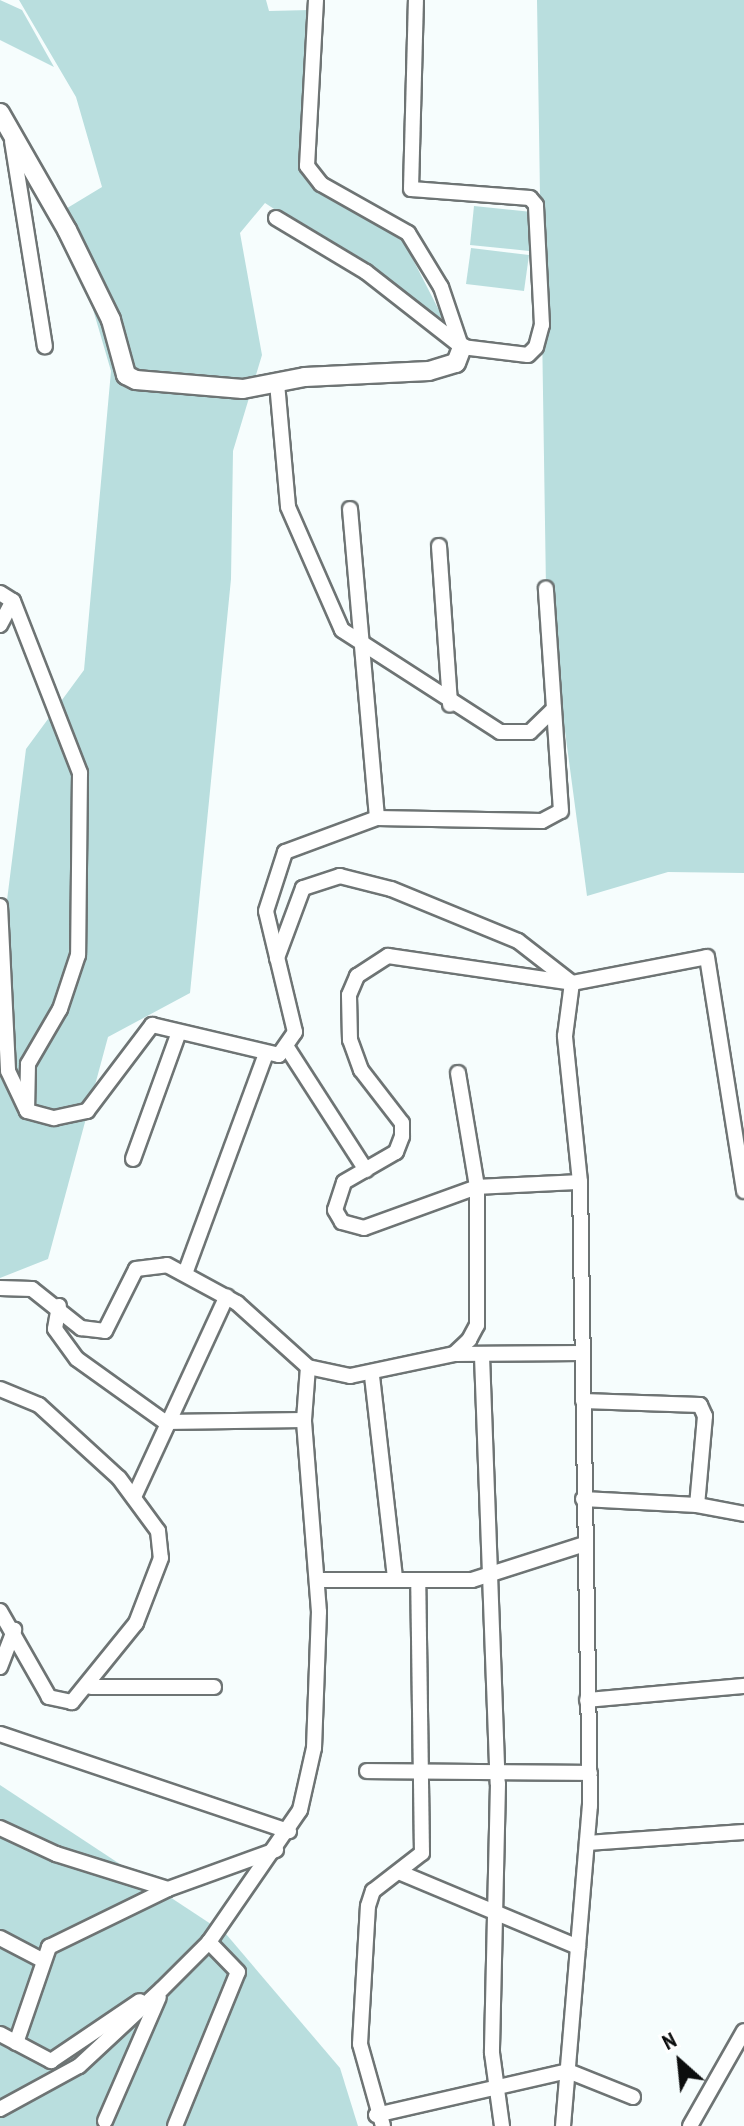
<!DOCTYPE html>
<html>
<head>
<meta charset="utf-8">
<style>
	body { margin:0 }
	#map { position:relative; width:744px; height:2126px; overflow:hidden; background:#f6fdfd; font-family:"PT Sans Narrow",sans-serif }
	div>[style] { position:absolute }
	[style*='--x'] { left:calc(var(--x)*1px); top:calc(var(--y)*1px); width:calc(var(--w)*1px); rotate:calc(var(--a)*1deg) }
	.green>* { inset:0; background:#b9dede }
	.roads { filter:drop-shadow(2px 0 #6e7474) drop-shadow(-2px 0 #6e7474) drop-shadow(0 2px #6e7474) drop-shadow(0 -2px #6e7474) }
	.minor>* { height:14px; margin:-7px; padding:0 7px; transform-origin:7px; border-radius:7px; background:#fff }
	.tertiary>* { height:18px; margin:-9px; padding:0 9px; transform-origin:9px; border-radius:9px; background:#fff }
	span { translate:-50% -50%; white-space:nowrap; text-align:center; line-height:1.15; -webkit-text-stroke:7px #fff; paint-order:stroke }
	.north { position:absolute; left:640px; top:2022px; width:80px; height:80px; -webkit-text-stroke:6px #fff; paint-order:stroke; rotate:333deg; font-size:22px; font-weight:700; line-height:32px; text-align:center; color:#0c0e0e }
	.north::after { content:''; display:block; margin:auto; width:28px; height:36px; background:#0c0e0e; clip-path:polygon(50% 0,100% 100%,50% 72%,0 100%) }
</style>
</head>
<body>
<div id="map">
	<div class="green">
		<i style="clip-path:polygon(0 0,22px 10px,54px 67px,0 40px)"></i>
		<i style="clip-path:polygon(19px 0,266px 0,269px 11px,310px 10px,301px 167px,308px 181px,404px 242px,444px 320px,265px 203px,240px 233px,262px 355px,233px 451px,231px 579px,190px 993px,108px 1037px,48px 1259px,0 1278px,0 956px,26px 749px,84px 670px,111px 371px,64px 210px,102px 187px,76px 97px)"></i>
		<i style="clip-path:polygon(537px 0,744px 0,744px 873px,668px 872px,587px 896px,546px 589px)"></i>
		<i style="clip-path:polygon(474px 206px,532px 212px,529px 251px,470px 245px)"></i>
		<i style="clip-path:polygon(471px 248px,529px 255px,524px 291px,466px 284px)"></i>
		<i style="clip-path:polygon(0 1785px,226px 1934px,340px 2068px,358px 2126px,0 2126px)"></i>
	</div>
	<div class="roads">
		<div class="minor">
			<i style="--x:316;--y:0;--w:166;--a:93.1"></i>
			<i style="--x:307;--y:166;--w:23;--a:52"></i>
			<i style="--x:321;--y:184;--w:100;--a:29.4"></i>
			<i style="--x:408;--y:233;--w:63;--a:58.6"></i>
			<i style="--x:441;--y:287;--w:62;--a:71.3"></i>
			<i style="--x:12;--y:141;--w:208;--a:80.9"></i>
			<i style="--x:276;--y:218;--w:105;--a:31"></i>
			<i style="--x:366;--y:272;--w:122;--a:38"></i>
			<i style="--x:462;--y:347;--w:66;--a:6.9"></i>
			<i style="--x:528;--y:355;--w:11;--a:-45"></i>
			<i style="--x:536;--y:347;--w:23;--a:-75"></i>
			<i style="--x:542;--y:325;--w:120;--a:-92.9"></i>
			<i style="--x:536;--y:205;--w:9;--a:-131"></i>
			<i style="--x:530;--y:198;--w:119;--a:-175.7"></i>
			<i style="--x:411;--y:189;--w:189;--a:-88.5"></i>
			<i style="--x:277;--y:383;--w:124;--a:84.9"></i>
			<i style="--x:288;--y:507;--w:134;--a:66.3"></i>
			<i style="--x:342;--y:630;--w:188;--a:32.8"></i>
			<i style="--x:500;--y:732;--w:30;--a:0"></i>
			<i style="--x:530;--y:732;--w:30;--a:-44"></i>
			<i style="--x:350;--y:509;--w:310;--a:85"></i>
			<i style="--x:439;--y:546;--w:159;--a:86"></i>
			<i style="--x:0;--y:593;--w:15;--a:32"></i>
			<i style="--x:13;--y:601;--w:185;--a:68.7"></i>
			<i style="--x:80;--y:773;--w:182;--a:90.6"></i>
			<i style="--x:78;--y:955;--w:57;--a:108.4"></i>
			<i style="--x:60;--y:1009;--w:64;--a:120.2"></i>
			<i style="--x:28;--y:1064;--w:47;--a:91.2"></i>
			<i style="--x:0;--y:625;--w:27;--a:-62"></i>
			<i style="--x:0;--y:906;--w:165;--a:87.2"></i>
			<i style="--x:8;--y:1071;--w:44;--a:64.6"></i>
			<i style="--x:27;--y:1111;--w:28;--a:15"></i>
			<i style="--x:54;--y:1118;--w:34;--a:-12"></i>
			<i style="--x:87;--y:1111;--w:108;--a:-52.9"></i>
			<i style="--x:152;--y:1025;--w:130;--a:13.3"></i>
			<i style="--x:279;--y:1055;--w:28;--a:-55"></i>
			<i style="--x:295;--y:1032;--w:124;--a:-103.5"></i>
			<i style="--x:266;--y:911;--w:62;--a:-72.1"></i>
			<i style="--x:285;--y:852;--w:98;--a:-20.3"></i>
			<i style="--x:377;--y:818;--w:165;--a:1"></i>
			<i style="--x:542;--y:821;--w:21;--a:-28"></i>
			<i style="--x:561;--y:811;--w:223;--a:-93.9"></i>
			<i style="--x:288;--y:1049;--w:144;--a:57.2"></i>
			<i style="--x:458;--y:1073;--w:116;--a:80.5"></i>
			<i style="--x:477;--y:1187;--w:103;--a:-2.8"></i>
			<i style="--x:133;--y:1159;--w:135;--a:-70.1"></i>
			<i style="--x:186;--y:1271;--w:229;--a:-69.8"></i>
			<i style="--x:0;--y:1288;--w:32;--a:2"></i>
			<i style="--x:32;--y:1289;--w:63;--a:38.5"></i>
			<i style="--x:81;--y:1328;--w:24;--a:7"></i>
			<i style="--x:105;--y:1331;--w:69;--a:-63.4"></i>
			<i style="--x:136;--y:1269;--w:31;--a:-7"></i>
			<i style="--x:167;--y:1265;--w:80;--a:28.5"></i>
			<i style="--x:237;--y:1303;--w:96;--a:42"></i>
			<i style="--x:308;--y:1367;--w:43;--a:12.1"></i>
			<i style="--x:350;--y:1376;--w:106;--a:-11.9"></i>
			<i style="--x:454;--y:1354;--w:21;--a:-43"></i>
			<i style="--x:469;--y:1340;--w:17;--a:-62"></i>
			<i style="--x:477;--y:1325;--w:138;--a:-90"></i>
			<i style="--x:477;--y:1187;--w:120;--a:160.1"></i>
			<i style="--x:364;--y:1228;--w:23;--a:-165"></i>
			<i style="--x:342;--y:1222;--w:14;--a:-120"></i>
			<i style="--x:335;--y:1210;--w:29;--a:-72"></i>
			<i style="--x:344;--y:1182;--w:60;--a:-30"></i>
			<i style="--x:396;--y:1152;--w:17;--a:-69"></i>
			<i style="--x:402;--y:1136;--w:13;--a:-90"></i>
			<i style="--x:402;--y:1123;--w:67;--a:-127.7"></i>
			<i style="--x:361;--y:1070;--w:32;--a:-110"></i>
			<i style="--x:350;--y:1040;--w:45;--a:-91.3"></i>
			<i style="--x:349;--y:995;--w:21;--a:-67"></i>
			<i style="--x:357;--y:976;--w:37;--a:-33"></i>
			<i style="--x:388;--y:956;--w:186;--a:8.3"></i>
			<i style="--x:572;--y:983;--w:68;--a:-142.1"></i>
			<i style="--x:518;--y:941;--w:137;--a:-157.7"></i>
			<i style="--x:391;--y:889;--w:53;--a:-165.7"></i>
			<i style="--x:340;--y:876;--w:39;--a:162"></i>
			<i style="--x:303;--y:888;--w:75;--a:110.4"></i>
			<i style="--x:59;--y:1306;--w:23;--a:100"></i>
			<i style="--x:55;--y:1329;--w:37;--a:54"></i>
			<i style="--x:77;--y:1359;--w:108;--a:35.6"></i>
			<i style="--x:165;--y:1422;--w:139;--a:-0.8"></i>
			<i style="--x:454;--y:1354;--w:127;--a:-0.5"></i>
			<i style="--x:482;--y:1356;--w:428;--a:87.9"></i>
			<i style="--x:498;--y:1784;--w:269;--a:91.3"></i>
			<i style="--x:492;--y:2053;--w:74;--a:82.2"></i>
			<i style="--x:372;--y:1376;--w:202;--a:83.5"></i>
			<i style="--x:0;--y:1389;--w:42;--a:22.3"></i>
			<i style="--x:39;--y:1405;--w:108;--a:42.4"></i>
			<i style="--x:119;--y:1478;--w:66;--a:53.7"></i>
			<i style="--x:158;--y:1531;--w:27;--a:84"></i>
			<i style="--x:161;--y:1558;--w:70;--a:111"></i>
			<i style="--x:136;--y:1623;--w:102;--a:129"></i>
			<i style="--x:72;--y:1702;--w:24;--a:-168"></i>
			<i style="--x:49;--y:1697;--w:99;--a:-119.7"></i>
			<i style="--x:583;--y:1401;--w:117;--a:2"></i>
			<i style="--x:700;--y:1405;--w:12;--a:66"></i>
			<i style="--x:705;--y:1416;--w:89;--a:95.1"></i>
			<i style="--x:697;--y:1505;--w:48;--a:10.8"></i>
			<i style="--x:134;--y:1497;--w:221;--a:-65.2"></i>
			<i style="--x:583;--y:1499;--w:114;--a:3"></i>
			<i style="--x:318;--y:1580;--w:154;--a:0"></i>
			<i style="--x:472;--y:1580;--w:115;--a:-17.7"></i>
			<i style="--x:0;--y:1667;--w:40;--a:-69"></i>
			<i style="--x:91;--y:1687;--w:123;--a:0"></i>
			<i style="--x:587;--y:1700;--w:158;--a:-5.1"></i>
			<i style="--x:0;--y:1734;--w:305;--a:18.6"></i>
			<i style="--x:367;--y:1771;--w:223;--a:0.5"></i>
			<i style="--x:0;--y:1828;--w:62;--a:24.9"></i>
			<i style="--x:56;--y:1854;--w:117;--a:17.4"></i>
			<i style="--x:587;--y:1843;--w:157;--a:-4"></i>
			<i style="--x:401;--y:1873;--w:192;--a:22.7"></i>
			<i style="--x:0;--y:1938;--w:45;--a:27.7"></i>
			<i style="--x:0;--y:2034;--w:58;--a:27.9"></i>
			<i style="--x:51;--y:2061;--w:107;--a:-34"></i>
			<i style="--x:16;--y:2043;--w:102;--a:-71"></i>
			<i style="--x:49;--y:1947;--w:132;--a:-26"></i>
			<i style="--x:168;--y:1889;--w:115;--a:-19.9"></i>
			<i style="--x:0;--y:2109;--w:90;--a:-28.6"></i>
			<i style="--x:79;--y:2066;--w:113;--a:-42.9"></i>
			<i style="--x:162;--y:1989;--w:66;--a:-45"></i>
			<i style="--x:209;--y:1942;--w:160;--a:-55.4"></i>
			<i style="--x:300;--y:1810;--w:64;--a:-77.3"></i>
			<i style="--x:314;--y:1748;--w:136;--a:-87.9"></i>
			<i style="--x:319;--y:1612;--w:193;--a:-94.5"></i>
			<i style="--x:304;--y:1420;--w:53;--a:-85.7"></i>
			<i style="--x:376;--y:2115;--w:197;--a:-12.9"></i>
			<i style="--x:568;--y:2071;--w:70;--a:21.8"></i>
			<i style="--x:105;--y:2121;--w:135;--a:-66.5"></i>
			<i style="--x:175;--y:2126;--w:166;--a:-67.8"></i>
			<i style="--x:238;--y:1972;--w:42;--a:-134"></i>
			<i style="--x:383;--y:2126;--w:85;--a:-105.7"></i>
			<i style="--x:360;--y:2044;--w:138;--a:-86.7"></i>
			<i style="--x:368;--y:1906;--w:16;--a:-72"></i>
			<i style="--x:373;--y:1891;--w:62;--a:-37.8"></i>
			<i style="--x:422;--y:1853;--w:272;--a:-90.8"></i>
			<i style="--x:563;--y:2126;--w:321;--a:-85.2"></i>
			<i style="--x:590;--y:1806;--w:624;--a:-90.92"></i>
			<i style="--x:580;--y:1182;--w:147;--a:-95.9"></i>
			<i style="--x:565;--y:1036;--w:53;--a:-82.5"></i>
			<i style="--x:572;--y:983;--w:137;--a:-10.9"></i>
			<i style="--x:707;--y:957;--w:237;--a:81"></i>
			<i style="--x:690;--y:2126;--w:109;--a:-60.4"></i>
		</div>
		<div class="tertiary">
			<i style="--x:0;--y:113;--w:135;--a:60.2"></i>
			<i style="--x:67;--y:230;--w:100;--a:63.9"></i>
			<i style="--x:111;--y:320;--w:57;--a:74.7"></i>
			<i style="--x:126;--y:375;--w:11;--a:27"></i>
			<i style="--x:136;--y:380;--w:107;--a:4.8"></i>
			<i style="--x:243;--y:389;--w:63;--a:-11"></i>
			<i style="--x:305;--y:377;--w:124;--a:-2.8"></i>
			<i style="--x:429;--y:371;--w:28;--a:-17"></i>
			<i style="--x:456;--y:363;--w:17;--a:-69"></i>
		</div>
	</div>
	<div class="north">N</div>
</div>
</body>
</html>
